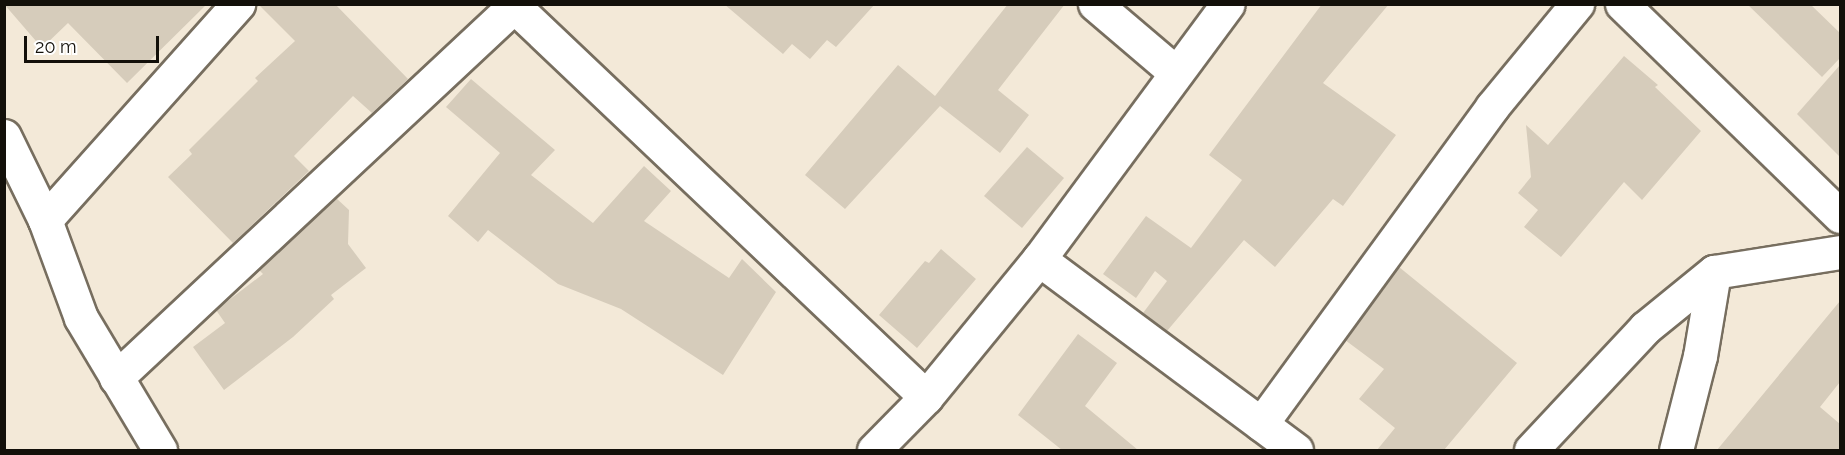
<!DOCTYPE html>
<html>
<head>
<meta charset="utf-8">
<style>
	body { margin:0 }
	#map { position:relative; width:1845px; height:455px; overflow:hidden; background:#f3e9d8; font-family:Raleway,sans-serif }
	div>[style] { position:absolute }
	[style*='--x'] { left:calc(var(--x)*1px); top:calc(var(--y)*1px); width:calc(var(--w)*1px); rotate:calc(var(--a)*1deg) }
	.building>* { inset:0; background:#d6ccbb }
	.roads { filter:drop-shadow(2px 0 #776e5f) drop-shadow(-2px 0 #776e5f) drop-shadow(0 2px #776e5f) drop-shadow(0 -2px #776e5f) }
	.street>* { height:33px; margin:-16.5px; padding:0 16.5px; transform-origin:16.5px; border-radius:16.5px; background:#fff }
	span { translate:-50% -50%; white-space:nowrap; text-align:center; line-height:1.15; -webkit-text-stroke:4.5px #fff; paint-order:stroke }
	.frame { position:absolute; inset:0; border:6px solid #13100a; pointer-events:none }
	.scale { position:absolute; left:24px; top:36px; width:135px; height:27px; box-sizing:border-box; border:3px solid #13100a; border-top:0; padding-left:8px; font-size:18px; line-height:21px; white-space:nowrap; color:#13100a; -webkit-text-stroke:4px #fff; paint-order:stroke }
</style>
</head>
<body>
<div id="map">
	<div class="building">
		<i style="clip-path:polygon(4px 4px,207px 4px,127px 83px,68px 23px,42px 48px)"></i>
		<i style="clip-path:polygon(258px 4px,335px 4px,408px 79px,372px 113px,353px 96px,294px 156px,309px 171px,233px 243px,168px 177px,192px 154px,189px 150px,258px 81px,255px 78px,295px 41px)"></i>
		<i style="clip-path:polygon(724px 4px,875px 4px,836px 47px,827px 40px,810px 59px,792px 44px,783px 54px)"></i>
		<i style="clip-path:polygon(1008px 4px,1065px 4px,998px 90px,1029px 115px,1000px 153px,940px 106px,845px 209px,805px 175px,898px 65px,935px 96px)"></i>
		<i style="clip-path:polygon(1322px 4px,1389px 4px,1323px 83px,1396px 135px,1343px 206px,1333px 199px,1275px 267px,1244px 240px,1167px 331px,1143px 313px,1167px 281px,1155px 271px,1136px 298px,1103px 274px,1146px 216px,1191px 248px,1242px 180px,1209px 155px)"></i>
		<i style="clip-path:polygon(1747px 4px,1810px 4px,1840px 33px,1840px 58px,1822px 77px)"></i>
		<i style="clip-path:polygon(1624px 56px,1658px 85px,1655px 87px,1701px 131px,1642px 200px,1624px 182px,1561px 257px,1524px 227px,1538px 210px,1518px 193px,1531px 177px,1526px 125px,1548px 145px)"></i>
		<i style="clip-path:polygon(1840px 65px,1840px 157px,1797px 114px)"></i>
		<i style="clip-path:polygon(471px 79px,555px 150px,531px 175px,593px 223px,644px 166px,671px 191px,644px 221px,729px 278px,742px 259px,776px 292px,723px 375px,621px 309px,558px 284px,488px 230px,478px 242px,448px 216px,500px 153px,446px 107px)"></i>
		<i style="clip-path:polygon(1027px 147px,1064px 178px,1022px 228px,984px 196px)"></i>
		<i style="clip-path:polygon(336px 198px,349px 210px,348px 244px,366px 268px,331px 295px,334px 299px,293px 337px,224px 390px,193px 347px,225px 323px,216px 310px,263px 274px,259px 270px)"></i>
		<i style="clip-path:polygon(941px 249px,976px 279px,917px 348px,879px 315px,925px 261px,929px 263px)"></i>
		<i style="clip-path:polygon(1399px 267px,1517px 363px,1444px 450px,1377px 450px,1395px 428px,1359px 399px,1384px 369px,1345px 340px)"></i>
		<i style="clip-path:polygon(1840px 301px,1840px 382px,1820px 407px,1840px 424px,1840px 450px,1717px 450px)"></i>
		<i style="clip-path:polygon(1078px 334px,1117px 363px,1085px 406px,1138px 450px,1062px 450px,1018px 415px)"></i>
	</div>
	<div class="roads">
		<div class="street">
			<i style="--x:1095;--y:4;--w:106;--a:40.4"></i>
			<i style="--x:1622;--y:4;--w:304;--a:44.2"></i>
			<i style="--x:4;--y:136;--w:93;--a:64"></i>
			<i style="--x:45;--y:220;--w:104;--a:69.8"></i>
			<i style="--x:81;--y:318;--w:154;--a:59.1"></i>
			<i style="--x:45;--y:220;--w:290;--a:-48.2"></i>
			<i style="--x:1039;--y:259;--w:320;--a:36.6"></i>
			<i style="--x:116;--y:378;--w:545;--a:-43.07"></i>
			<i style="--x:514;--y:6;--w:568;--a:43.5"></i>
			<i style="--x:1261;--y:424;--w:392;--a:-53.9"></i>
			<i style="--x:1492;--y:107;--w:134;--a:-50.5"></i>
			<i style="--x:874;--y:450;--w:74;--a:-45.5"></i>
			<i style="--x:926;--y:397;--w:178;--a:-50.7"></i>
			<i style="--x:1039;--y:259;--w:317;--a:-53.5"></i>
			<i style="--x:1531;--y:450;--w:167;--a:-46.9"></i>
			<i style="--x:1645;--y:328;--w:89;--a:-39.1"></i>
			<i style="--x:1714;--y:272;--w:128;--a:-9"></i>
			<i style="--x:1676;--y:450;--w:97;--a:-75.7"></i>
			<i style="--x:1700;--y:356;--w:85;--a:-80.5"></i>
		</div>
	</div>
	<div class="frame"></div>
	<div class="scale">20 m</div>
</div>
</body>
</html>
